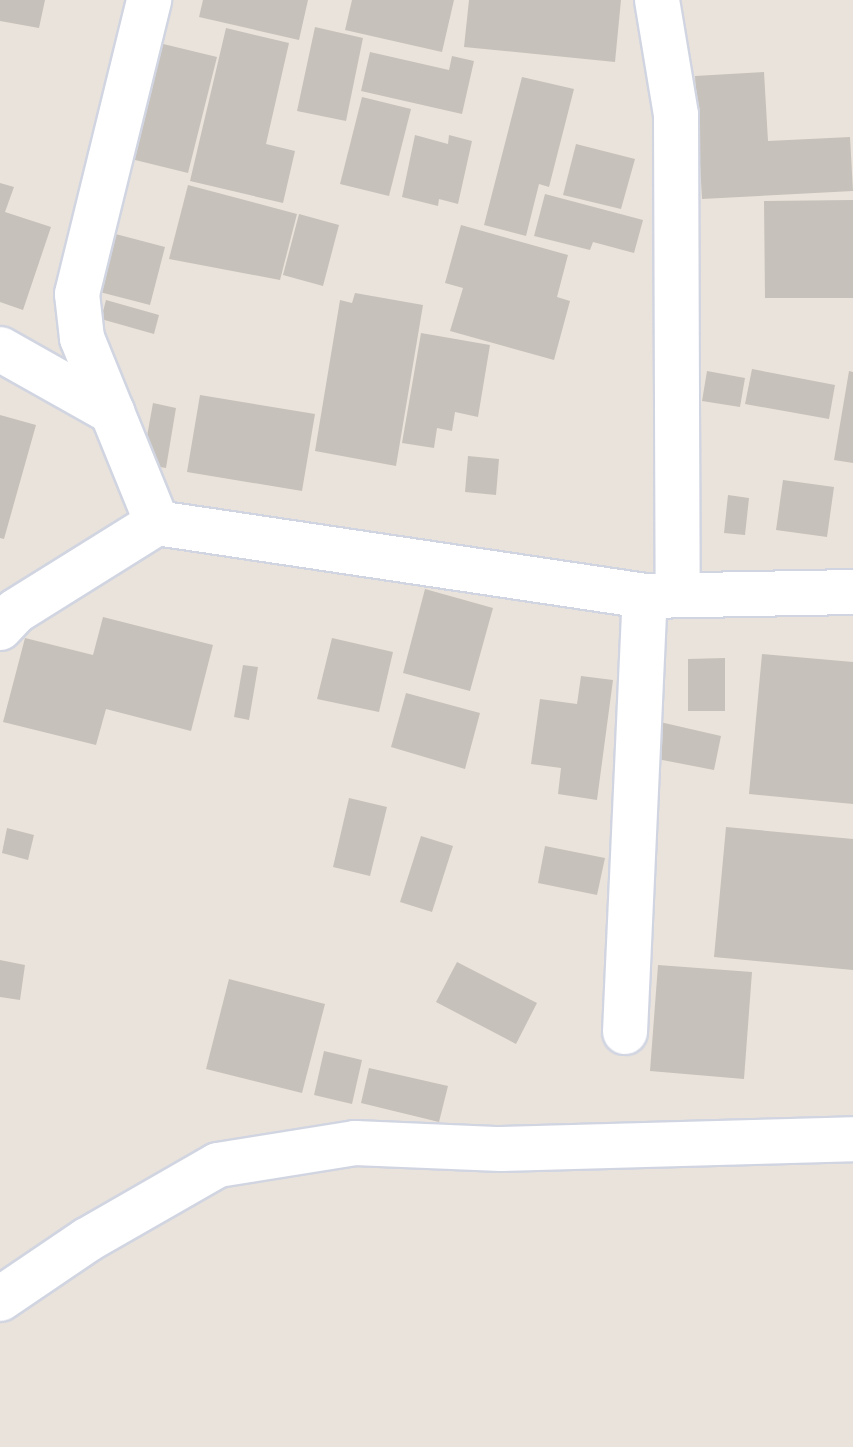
<!DOCTYPE html>
<html>
<head>
<meta charset="utf-8">
<style>
	body { margin:0 }
	#map { position:relative; width:853px; height:1447px; overflow:hidden; background:#eae3db; font-family:"Nunito Sans",sans-serif }
	div>[style] { position:absolute }
	[style*='--x'] { left:calc(var(--x)*1px); top:calc(var(--y)*1px); width:calc(var(--w)*1px); rotate:calc(var(--a)*1deg) }
	.building>* { inset:0; background:#c6c1ba }
	.roads { filter:drop-shadow(2px 0 #d1d5e1) drop-shadow(-2px 0 #d1d5e1) drop-shadow(0 2px #d1d5e1) drop-shadow(0 -2px #d1d5e1) }
	.minor>* { height:44px; margin:-22px; padding:0 22px; transform-origin:22px; border-radius:22px; background:#fff }
	span { translate:-50% -50%; white-space:nowrap; text-align:center; line-height:1.15; -webkit-text-stroke:7px #fff; paint-order:stroke }
</style>
</head>
<body>
<div id="map">
	<div class="building">
		<i style="clip-path:polygon(0 0,45px 0,39px 28px,0 21px)"></i>
		<i style="clip-path:polygon(203px 0,308px 0,299px 40px,199px 17px)"></i>
		<i style="clip-path:polygon(352px 0,454px 0,442px 52px,345px 30px)"></i>
		<i style="clip-path:polygon(469px 0,621px 0,615px 62px,464px 47px)"></i>
		<i style="clip-path:polygon(315px 27px,363px 38px,346px 121px,297px 111px)"></i>
		<i style="clip-path:polygon(226px 28px,289px 43px,266px 144px,295px 151px,283px 203px,190px 181px)"></i>
		<i style="clip-path:polygon(155px 42px,217px 57px,188px 173px,127px 158px)"></i>
		<i style="clip-path:polygon(370px 52px,449px 70px,452px 56px,474px 61px,462px 114px,361px 91px)"></i>
		<i style="clip-path:polygon(764px 72px,768px 141px,850px 137px,853px 191px,702px 199px,695px 76px)"></i>
		<i style="clip-path:polygon(522px 77px,574px 89px,549px 187px,539px 184px,526px 236px,484px 225px)"></i>
		<i style="clip-path:polygon(362px 97px,411px 109px,389px 196px,340px 184px)"></i>
		<i style="clip-path:polygon(415px 135px,448px 144px,449px 135px,472px 141px,458px 204px,439px 199px,438px 206px,402px 197px)"></i>
		<i style="clip-path:polygon(576px 144px,635px 159px,621px 209px,563px 195px)"></i>
		<i style="clip-path:polygon(0 183px,14px 187px,5px 212px,51px 227px,23px 310px,0 302px)"></i>
		<i style="clip-path:polygon(188px 185px,297px 214px,280px 280px,169px 259px)"></i>
		<i style="clip-path:polygon(545px 194px,643px 220px,634px 253px,593px 242px,590px 250px,534px 236px)"></i>
		<i style="clip-path:polygon(853px 200px,853px 298px,765px 298px,764px 201px)"></i>
		<i style="clip-path:polygon(299px 214px,339px 225px,323px 286px,283px 275px)"></i>
		<i style="clip-path:polygon(461px 225px,568px 255px,557px 297px,570px 301px,554px 360px,450px 331px,463px 288px,445px 283px)"></i>
		<i style="clip-path:polygon(108px 232px,165px 247px,150px 305px,92px 290px)"></i>
		<i style="clip-path:polygon(355px 293px,423px 305px,396px 466px,315px 451px,340px 300px,352px 303px)"></i>
		<i style="clip-path:polygon(106px 300px,159px 315px,154px 334px,101px 319px)"></i>
		<i style="clip-path:polygon(421px 333px,490px 345px,478px 417px,455px 412px,452px 431px,437px 428px,434px 448px,402px 443px)"></i>
		<i style="clip-path:polygon(752px 369px,835px 385px,829px 419px,745px 404px)"></i>
		<i style="clip-path:polygon(707px 371px,745px 378px,740px 407px,702px 401px)"></i>
		<i style="clip-path:polygon(849px 371px,853px 372px,853px 463px,834px 460px)"></i>
		<i style="clip-path:polygon(200px 395px,315px 414px,302px 491px,187px 472px)"></i>
		<i style="clip-path:polygon(153px 403px,176px 408px,166px 468px,142px 464px)"></i>
		<i style="clip-path:polygon(0 415px,36px 425px,4px 539px,0 538px)"></i>
		<i style="clip-path:polygon(468px 456px,499px 459px,496px 495px,465px 492px)"></i>
		<i style="clip-path:polygon(783px 480px,834px 487px,827px 537px,776px 530px)"></i>
		<i style="clip-path:polygon(728px 495px,749px 498px,745px 535px,724px 533px)"></i>
		<i style="clip-path:polygon(425px 589px,493px 608px,470px 691px,403px 673px)"></i>
		<i style="clip-path:polygon(103px 617px,213px 645px,191px 731px,106px 709px,96px 745px,3px 722px,25px 638px,93px 655px)"></i>
		<i style="clip-path:polygon(332px 638px,393px 652px,379px 712px,317px 699px)"></i>
		<i style="clip-path:polygon(762px 654px,853px 662px,853px 804px,749px 794px)"></i>
		<i style="clip-path:polygon(725px 658px,725px 711px,688px 711px,688px 659px)"></i>
		<i style="clip-path:polygon(243px 665px,258px 667px,249px 720px,234px 717px)"></i>
		<i style="clip-path:polygon(581px 676px,613px 680px,597px 800px,558px 794px,561px 768px,531px 764px,540px 699px,577px 704px)"></i>
		<i style="clip-path:polygon(406px 693px,480px 713px,465px 769px,391px 747px)"></i>
		<i style="clip-path:polygon(660px 722px,721px 736px,714px 770px,652px 758px)"></i>
		<i style="clip-path:polygon(349px 798px,387px 807px,370px 876px,333px 867px)"></i>
		<i style="clip-path:polygon(726px 827px,853px 839px,853px 970px,714px 957px)"></i>
		<i style="clip-path:polygon(7px 828px,34px 835px,28px 860px,2px 853px)"></i>
		<i style="clip-path:polygon(421px 836px,453px 846px,432px 912px,400px 902px)"></i>
		<i style="clip-path:polygon(545px 846px,605px 858px,597px 895px,538px 883px)"></i>
		<i style="clip-path:polygon(0 960px,25px 965px,20px 1000px,0 997px)"></i>
		<i style="clip-path:polygon(457px 962px,537px 1003px,516px 1044px,436px 1002px)"></i>
		<i style="clip-path:polygon(658px 965px,752px 972px,744px 1079px,650px 1071px)"></i>
		<i style="clip-path:polygon(229px 979px,325px 1004px,302px 1093px,206px 1069px)"></i>
		<i style="clip-path:polygon(324px 1051px,362px 1060px,352px 1104px,314px 1095px)"></i>
		<i style="clip-path:polygon(369px 1068px,448px 1086px,439px 1122px,361px 1103px)"></i>
	</div>
	<div class="roads">
		<div class="minor">
			<i style="--x:657;--y:0;--w:117;--a:80.6"></i>
			<i style="--x:676;--y:115;--w:478;--a:89.8"></i>
			<i style="--x:0;--y:349;--w:129;--a:29.4"></i>
			<i style="--x:112;--y:412;--w:120;--a:67.9"></i>
			<i style="--x:112;--y:412;--w:80;--a:-112.1"></i>
			<i style="--x:82;--y:338;--w:44;--a:-96.5"></i>
			<i style="--x:77;--y:294;--w:303;--a:-76.2"></i>
			<i style="--x:0;--y:628;--w:23;--a:-47"></i>
			<i style="--x:16;--y:611;--w:166;--a:-32"></i>
			<i style="--x:157;--y:523;--w:493;--a:8.5"></i>
			<i style="--x:645;--y:596;--w:208;--a:-1.1"></i>
			<i style="--x:625;--y:1032;--w:436;--a:-87.4"></i>
			<i style="--x:0;--y:1299;--w:105;--a:-34.1"></i>
			<i style="--x:87;--y:1240;--w:151;--a:-29.8"></i>
			<i style="--x:218;--y:1165;--w:139;--a:-9.1"></i>
			<i style="--x:355;--y:1143;--w:146;--a:2.4"></i>
			<i style="--x:501;--y:1149;--w:352;--a:-1.6"></i>
		</div>
	</div>
</div>
</body>
</html>
